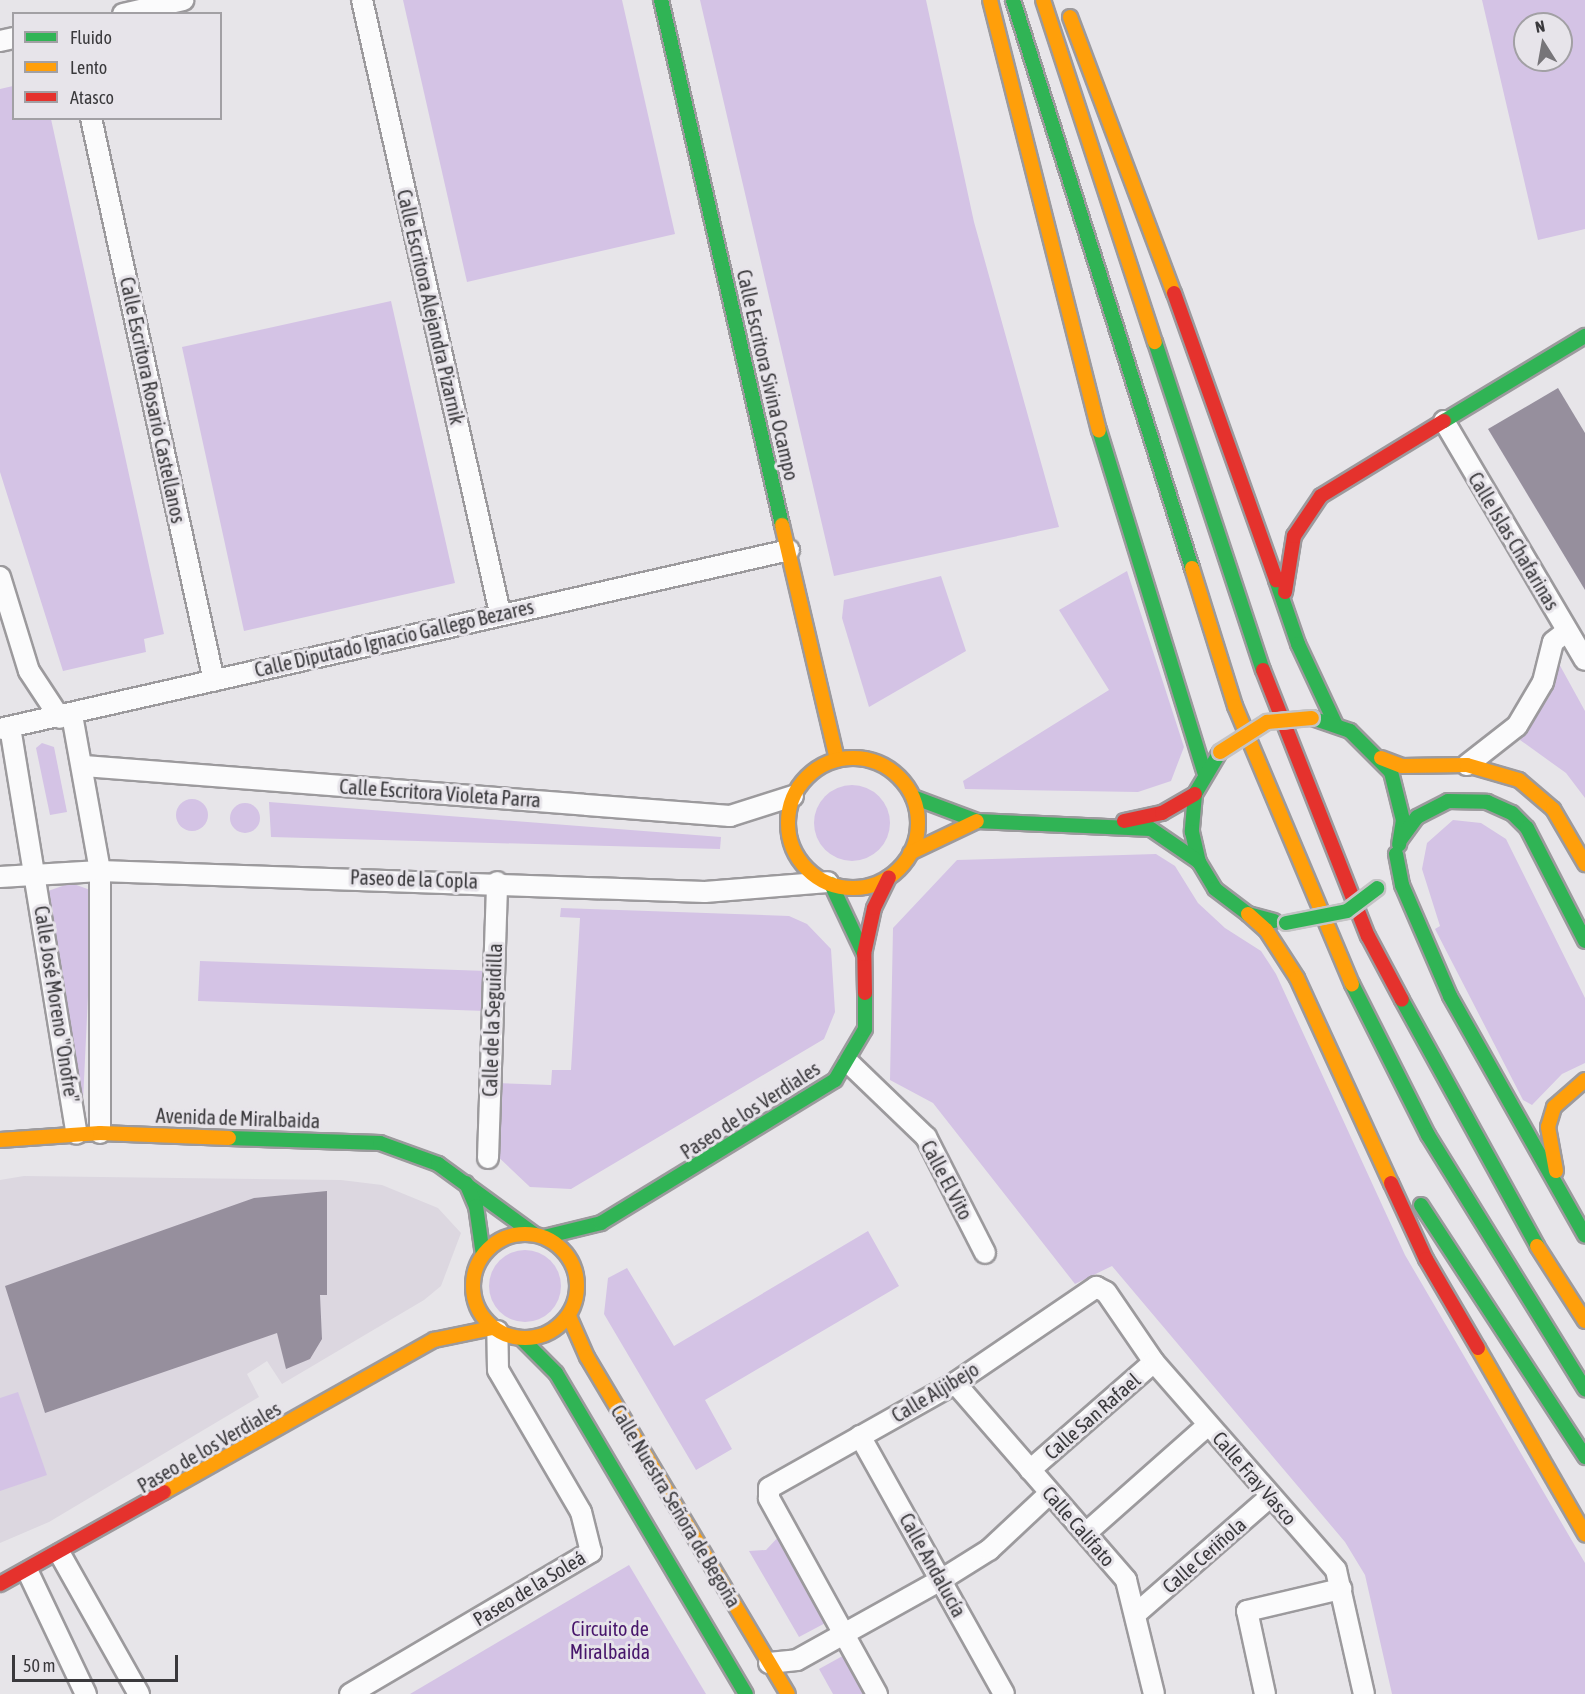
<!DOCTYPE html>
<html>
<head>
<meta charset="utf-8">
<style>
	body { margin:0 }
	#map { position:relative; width:1585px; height:1694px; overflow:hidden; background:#e7e5e9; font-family:"Asap Condensed",sans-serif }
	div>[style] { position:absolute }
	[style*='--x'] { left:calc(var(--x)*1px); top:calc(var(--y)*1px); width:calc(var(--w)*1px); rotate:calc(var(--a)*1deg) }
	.built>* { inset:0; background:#dcd7e0 }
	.green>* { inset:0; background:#d4c3e5 }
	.round { border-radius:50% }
	.building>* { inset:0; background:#968f9d }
	.roads { filter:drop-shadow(2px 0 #9c9a9d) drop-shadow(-2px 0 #9c9a9d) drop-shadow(0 2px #9c9a9d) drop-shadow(0 -2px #9c9a9d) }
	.street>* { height:20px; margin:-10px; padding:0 10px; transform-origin:10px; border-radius:10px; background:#fbfbfc }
	.fast>* { height:14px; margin:-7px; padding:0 7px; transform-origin:7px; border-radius:7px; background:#30b455 }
	.slow>* { height:14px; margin:-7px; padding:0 7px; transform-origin:7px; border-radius:7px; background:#ff9f0a }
	.slow>.ring { margin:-7px; padding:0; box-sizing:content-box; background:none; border:14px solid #ff9f0a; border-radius:50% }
	.jam>* { height:14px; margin:-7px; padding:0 7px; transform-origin:7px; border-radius:7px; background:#e5322d }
	.bridges { filter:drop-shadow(2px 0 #c4c3c5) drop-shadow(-2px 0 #c4c3c5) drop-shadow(0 2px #c4c3c5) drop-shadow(0 -2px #c4c3c5) }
	.fast-bridge>* { height:14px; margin:-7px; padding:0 7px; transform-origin:7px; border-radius:7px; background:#30b455 }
	.slow-bridge>* { height:14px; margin:-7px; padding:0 7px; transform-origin:7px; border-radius:7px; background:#ff9f0a }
	span { translate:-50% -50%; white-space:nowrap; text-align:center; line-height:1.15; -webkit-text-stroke:6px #e7e4ea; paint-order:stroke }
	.street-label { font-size:20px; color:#3a393c }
	.park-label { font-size:20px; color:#47156b }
	.legend { position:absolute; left:12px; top:12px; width:210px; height:108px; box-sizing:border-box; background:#e7e4ea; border:2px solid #a2a0a4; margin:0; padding:8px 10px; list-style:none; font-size:18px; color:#3a393c }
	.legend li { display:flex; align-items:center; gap:12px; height:30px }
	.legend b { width:30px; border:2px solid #a2a0a4 }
	.north { position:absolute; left:1513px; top:12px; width:60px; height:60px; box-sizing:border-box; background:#e7e4ea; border:2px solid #a2a0a4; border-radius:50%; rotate:349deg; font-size:16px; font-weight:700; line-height:24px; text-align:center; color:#3a393c }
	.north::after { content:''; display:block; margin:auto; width:21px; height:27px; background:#777579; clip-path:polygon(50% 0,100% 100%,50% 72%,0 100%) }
	.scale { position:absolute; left:12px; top:1655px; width:166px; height:27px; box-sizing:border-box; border:3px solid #3a393c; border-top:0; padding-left:8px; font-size:18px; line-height:21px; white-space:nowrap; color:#3a393c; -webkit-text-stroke:4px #e7e4ea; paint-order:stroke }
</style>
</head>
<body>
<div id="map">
	<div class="built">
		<i style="clip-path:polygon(24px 1176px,341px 1180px,382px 1185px,438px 1208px,461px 1233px,441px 1286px,424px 1300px,282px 1384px,267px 1361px,247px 1374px,259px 1397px,49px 1522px,0 1543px,0 1180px)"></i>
	</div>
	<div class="green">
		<i style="clip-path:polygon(403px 0,622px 0,675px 234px,467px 282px)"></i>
		<i style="clip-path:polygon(700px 0,926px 0,974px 222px,1059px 527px,834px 576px)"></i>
		<i style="clip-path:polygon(evenodd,1482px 0,1585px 0,1585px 229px,1538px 240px,1482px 0,1525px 24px,1561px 24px,1561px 60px,1525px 60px,1525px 24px)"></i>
		<i style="clip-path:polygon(13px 86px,14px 118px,51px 119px,164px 634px,144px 639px,146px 652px,63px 671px,0 472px,0 89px)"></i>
		<i style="clip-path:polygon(391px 301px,455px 583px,244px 631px,182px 347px)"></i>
		<i style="clip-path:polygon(1127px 571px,1184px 747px,1171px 781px,1138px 792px,965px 789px,963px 781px,1109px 690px,1059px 610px)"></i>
		<i style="clip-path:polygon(941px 576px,966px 651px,869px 707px,842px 618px,844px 600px)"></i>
		<i style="clip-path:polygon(1558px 662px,1585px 711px,1585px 798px,1566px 773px,1520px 740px,1549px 697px)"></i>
		<i style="clip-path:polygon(42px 743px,54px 747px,67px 812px,50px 815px,36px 748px)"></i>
		<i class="round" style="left:814px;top:785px;width:76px;height:76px"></i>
		<i class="round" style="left:176px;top:799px;width:32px;height:32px"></i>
		<i style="clip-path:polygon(269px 802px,721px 837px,720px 849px,271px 837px)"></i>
		<i class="round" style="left:230px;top:803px;width:30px;height:30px"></i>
		<i style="clip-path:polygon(1453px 820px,1481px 823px,1506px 839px,1585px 998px,1585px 1063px,1562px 1074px,1532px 1105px,1523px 1100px,1435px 929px,1440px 926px,1422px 869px,1427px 843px)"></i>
		<i style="clip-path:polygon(1156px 854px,1175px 866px,1198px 903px,1225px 928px,1261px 951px,1276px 974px,1405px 1255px,1585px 1563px,1585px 1694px,1392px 1694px,1365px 1575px,1345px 1542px,1112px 1266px,1075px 1284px,933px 1103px,890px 1080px,893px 928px,957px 860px)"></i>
		<i style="clip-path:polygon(71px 883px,93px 891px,83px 1101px,48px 891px)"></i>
		<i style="clip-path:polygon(561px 908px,789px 916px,807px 924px,831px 949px,835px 1012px,824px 1039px,571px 1189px,530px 1187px,494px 1153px,495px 1083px,551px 1085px,552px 1070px,571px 1070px,580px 918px,560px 917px)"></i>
		<i style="clip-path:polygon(200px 961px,487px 971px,486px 1011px,198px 1001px)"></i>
		<i style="clip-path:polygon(868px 1231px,899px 1286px,705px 1400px,732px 1449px,696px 1470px,604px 1314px,608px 1278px,627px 1268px,674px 1346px)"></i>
		<i class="round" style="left:489px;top:1250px;width:72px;height:72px"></i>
		<i style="clip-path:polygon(18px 1392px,47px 1475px,0 1491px,0 1398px)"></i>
		<i style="clip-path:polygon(782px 1533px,831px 1620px,799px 1637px,749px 1551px,766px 1550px)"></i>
		<i style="clip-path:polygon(629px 1565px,706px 1694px,410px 1694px)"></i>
		<i style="clip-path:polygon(848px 1653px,871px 1694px,833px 1694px,819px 1669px)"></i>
	</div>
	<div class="building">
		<i style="clip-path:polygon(1558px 388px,1585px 433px,1585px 590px,1488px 429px)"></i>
		<i style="clip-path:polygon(327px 1191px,327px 1295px,320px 1295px,322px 1339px,310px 1359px,286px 1369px,277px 1333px,45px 1413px,5px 1286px,254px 1198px)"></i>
	</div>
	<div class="roads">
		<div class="street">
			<i style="--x:362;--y:0;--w:628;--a:77.31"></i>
			<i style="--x:123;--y:14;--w:62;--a:-13.1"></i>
			<i style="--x:0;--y:41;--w:14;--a:-12"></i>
			<i style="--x:91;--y:118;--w:576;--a:77.68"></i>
			<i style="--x:1444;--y:421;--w:277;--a:59.5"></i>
			<i style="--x:0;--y:577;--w:98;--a:72.9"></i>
			<i style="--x:29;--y:671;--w:56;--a:56.6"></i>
			<i style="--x:72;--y:715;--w:158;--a:79.8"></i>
			<i style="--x:100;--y:871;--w:262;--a:90"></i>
			<i style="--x:10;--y:727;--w:412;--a:80.7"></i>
			<i style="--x:0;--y:729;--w:809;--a:-12.78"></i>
			<i style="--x:1467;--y:765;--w:63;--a:-38"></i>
			<i style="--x:1517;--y:726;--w:51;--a:-59.4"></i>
			<i style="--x:1543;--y:682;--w:41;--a:-76"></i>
			<i style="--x:1553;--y:642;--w:18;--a:-38"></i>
			<i style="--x:84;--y:766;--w:648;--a:4.43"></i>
			<i style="--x:730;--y:816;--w:66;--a:-17.6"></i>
			<i style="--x:0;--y:877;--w:100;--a:-3.4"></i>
			<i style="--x:100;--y:871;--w:605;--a:1.99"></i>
			<i style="--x:705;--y:892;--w:123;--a:-4.6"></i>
			<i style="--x:849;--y:1063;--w:107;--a:43.9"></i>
			<i style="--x:926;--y:1137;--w:130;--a:63"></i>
			<i style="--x:488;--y:1158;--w:276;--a:-88.1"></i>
			<i style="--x:955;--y:1383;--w:261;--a:49"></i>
			<i style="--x:1126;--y:1580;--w:117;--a:76.2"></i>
			<i style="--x:860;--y:1436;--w:295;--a:60.8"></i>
			<i style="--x:1030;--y:1470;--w:164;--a:-41.1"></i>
			<i style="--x:1086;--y:1533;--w:163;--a:-41.5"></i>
			<i style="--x:60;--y:1554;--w:161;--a:60.6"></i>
			<i style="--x:28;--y:1572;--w:135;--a:64.6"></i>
			<i style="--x:1138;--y:1612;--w:175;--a:-41.1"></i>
			<i style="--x:769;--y:1663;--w:28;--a:-6"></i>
			<i style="--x:797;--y:1660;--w:165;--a:-29.1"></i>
			<i style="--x:941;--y:1580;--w:57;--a:-32"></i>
			<i style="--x:989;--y:1550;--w:83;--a:-43.1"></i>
			<i style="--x:350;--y:1694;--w:280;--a:-30.5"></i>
			<i style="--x:591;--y:1552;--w:41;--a:-104"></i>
			<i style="--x:581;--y:1512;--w:164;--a:-120.3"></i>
			<i style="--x:498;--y:1370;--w:39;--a:-91"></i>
			<i style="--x:877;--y:1694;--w:224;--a:-118.9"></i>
			<i style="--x:769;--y:1498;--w:10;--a:-90"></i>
			<i style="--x:769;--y:1488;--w:214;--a:-29.4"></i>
			<i style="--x:955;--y:1383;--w:171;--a:-34.2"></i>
			<i style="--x:1096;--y:1287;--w:11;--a:27"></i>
			<i style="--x:1106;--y:1292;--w:85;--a:55.6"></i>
			<i style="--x:1154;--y:1362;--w:276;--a:48.8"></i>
			<i style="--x:1336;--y:1570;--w:127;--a:77.3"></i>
			<i style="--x:1265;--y:1694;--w:85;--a:-102.2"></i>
			<i style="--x:1247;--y:1611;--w:97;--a:-13.2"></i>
		</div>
		<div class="fast">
			<i style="--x:661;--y:0;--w:539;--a:77.02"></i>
			<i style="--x:1013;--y:0;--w:596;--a:72.51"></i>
			<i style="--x:1155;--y:342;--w:345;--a:71.8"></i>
			<i style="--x:1444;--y:421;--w:165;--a:-31.1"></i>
			<i style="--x:1099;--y:430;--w:358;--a:72.9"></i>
			<i style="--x:1276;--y:580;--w:68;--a:71"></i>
			<i style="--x:1298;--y:644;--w:89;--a:64.9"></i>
			<i style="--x:1312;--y:718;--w:40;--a:18.9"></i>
			<i style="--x:1350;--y:731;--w:58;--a:45"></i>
			<i style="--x:1391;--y:772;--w:49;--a:76"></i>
			<i style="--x:1403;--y:820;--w:25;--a:99"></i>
			<i style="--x:1220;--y:752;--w:49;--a:120.8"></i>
			<i style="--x:1195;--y:794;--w:38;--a:95"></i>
			<i style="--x:1192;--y:832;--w:31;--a:77"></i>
			<i style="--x:1199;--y:862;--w:31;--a:59"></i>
			<i style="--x:1215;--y:889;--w:41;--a:37.1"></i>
			<i style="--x:1248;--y:914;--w:27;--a:15"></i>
			<i style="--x:913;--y:797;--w:68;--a:20.6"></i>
			<i style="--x:977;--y:821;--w:174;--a:2.6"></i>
			<i style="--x:1151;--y:829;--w:58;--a:34.5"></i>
			<i style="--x:1401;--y:839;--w:27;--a:-54"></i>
			<i style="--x:1417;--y:817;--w:35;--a:-27"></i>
			<i style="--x:1448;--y:801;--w:39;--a:1"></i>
			<i style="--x:1487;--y:802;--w:27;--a:24"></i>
			<i style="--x:1512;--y:813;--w:21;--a:45"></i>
			<i style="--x:1527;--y:828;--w:127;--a:62.8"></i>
			<i style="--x:1396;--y:854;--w:32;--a:79"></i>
			<i style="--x:1402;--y:885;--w:121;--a:66.6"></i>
			<i style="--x:1450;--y:996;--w:275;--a:60.6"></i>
			<i style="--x:831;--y:884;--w:77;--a:64.8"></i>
			<i style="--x:1352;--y:984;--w:169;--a:63.3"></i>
			<i style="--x:1428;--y:1135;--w:299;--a:58.3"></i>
			<i style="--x:1402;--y:1000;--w:281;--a:61.2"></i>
			<i style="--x:229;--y:1138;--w:151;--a:1.9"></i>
			<i style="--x:380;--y:1143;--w:62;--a:19.9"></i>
			<i style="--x:438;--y:1164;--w:119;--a:36.1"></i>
			<i style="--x:466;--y:1183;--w:25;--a:67"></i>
			<i style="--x:476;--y:1206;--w:49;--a:81.9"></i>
			<i style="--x:1421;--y:1205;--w:301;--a:56.9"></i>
			<i style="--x:544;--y:1237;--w:59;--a:-13.8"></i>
			<i style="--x:601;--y:1223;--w:274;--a:-31.4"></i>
			<i style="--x:835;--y:1080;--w:59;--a:-59.5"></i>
			<i style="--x:865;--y:1029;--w:36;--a:-90"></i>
			<i style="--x:522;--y:1339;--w:48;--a:45"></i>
			<i style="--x:556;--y:1373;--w:373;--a:59.4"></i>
		</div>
		<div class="slow">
			<i style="--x:990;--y:0;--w:444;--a:75.8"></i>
			<i style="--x:1043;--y:0;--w:360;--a:71.9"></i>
			<i style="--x:1070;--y:17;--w:295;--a:69.4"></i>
			<i style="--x:782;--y:525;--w:241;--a:76.8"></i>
			<i style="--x:1192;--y:568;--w:145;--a:72.7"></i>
			<i style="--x:1235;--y:706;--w:302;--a:67.2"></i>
			<i style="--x:1381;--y:758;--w:22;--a:21"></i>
			<i style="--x:1402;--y:766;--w:65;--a:-0.9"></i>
			<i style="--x:1467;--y:765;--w:54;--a:16.1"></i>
			<i style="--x:1519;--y:780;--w:45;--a:40.5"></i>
			<i style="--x:1553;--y:809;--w:64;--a:59.8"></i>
			<i class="ring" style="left:788px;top:758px;width:116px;height:116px"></i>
			<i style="--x:910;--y:853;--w:74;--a:-25.5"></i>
			<i style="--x:1248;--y:914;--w:24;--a:42"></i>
			<i style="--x:1266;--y:930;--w:57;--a:57.1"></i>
			<i style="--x:1297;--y:978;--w:226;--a:65.4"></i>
			<i style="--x:0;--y:1140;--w:100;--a:-4"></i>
			<i style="--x:100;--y:1133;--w:129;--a:2.2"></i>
			<i style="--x:1556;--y:1171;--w:45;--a:-100.3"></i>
			<i style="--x:1548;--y:1127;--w:21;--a:-73"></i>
			<i style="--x:1554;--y:1107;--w:41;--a:-41.1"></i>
			<i class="ring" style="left:473px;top:1234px;width:90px;height:90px"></i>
			<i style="--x:1537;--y:1246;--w:89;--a:57.4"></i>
			<i style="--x:569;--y:1316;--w:45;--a:66.3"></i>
			<i style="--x:587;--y:1357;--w:392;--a:59.2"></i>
			<i style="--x:1478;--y:1348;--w:215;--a:60.1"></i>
			<i style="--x:164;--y:1492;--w:310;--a:-29.4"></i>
			<i style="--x:434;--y:1340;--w:59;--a:-11.7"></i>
		</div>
		<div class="jam">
			<i style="--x:1174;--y:293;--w:305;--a:70.4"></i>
			<i style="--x:1285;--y:592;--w:57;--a:-80.9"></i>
			<i style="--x:1294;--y:536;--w:48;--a:-56"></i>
			<i style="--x:1321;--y:496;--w:144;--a:-31.4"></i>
			<i style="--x:1263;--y:670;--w:286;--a:68.5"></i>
			<i style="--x:1368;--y:936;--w:72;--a:62"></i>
			<i style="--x:1124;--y:821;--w:39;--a:-12"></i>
			<i style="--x:1162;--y:813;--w:38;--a:-30"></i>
			<i style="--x:865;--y:993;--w:39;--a:-91"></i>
			<i style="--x:864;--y:954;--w:47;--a:-77.7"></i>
			<i style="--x:874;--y:908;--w:34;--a:-64"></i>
			<i style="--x:1391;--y:1183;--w:84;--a:65.3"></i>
			<i style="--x:1426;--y:1259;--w:103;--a:59.7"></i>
			<i style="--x:0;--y:1584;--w:188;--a:-29.3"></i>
		</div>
	</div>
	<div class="bridges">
		<div class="fast-bridge">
			<i style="--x:1286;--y:923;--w:62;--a:-11.1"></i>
			<i style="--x:1347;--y:911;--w:38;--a:-37"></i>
		</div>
		<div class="slow-bridge">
			<i style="--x:1220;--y:752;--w:56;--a:-32.6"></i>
			<i style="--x:1267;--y:722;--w:45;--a:-5.1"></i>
		</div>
	</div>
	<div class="street-label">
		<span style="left:431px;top:307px;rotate:77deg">Calle Escritora Alejandra Pizarnik</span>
		<span style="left:768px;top:375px;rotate:77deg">Calle Escritora Sivina Ocampo</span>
		<span style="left:153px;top:400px;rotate:78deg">Calle Escritora Rosario Castellanos</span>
		<span style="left:1514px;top:541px;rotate:59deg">Calle Islas Chafarinas</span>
		<span style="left:394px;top:638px;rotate:-13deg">Calle Diputado Ignacio Gallego Bezares</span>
		<span style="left:440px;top:793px;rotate:4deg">Calle Escritora Violeta Parra</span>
		<span style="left:414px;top:879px;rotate:2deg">Paseo de la Copla</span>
		<span style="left:57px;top:1004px;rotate:81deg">Calle José Moreno "Onofre"</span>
		<span style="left:492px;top:1020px;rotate:-88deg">Calle de la Seguidilla</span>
		<span style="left:750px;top:1110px;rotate:-33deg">Paseo de los Verdiales</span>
		<span style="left:238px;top:1118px;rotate:2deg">Avenida de Miralbaida</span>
		<span style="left:947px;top:1180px;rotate:62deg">Calle El Vito</span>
		<span style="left:935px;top:1392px;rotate:-31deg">Calle Aljibejo</span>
		<span style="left:1092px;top:1416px;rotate:-41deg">Calle San Rafael</span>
		<span style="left:209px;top:1447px;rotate:-30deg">Paseo de los Verdiales</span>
		<span style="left:1255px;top:1478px;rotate:49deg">Calle Fray Vasco</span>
		<span style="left:676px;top:1506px;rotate:59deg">Calle Nuestra Señora de Begoña</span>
		<span style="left:1079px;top:1526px;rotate:49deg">Calle Califato</span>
		<span style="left:1204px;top:1555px;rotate:-41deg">Calle Ceriñola</span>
		<span style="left:933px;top:1565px;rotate:61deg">Calle Andalucía</span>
		<span style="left:529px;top:1588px;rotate:-31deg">Paseo de la Soleá</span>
	</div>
	<div class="park-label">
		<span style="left:610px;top:1640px">Circuito de<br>Miralbaida</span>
	</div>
	<ul class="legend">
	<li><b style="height:8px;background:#30b455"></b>Fluido</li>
	<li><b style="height:8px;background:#ff9f0a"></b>Lento</li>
	<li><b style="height:8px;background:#e5322d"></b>Atasco</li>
	</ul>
	<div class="north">N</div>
	<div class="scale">50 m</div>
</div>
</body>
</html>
